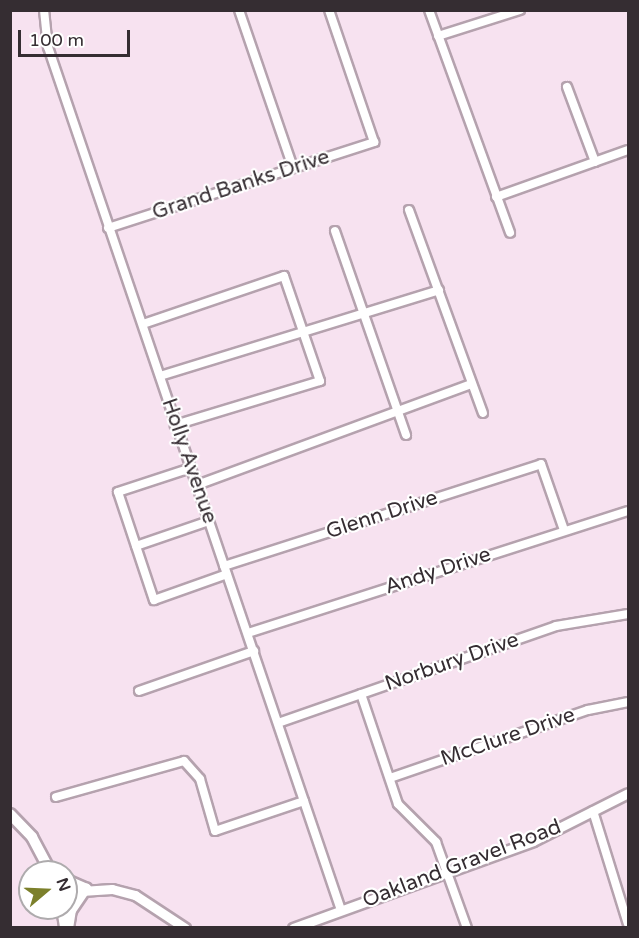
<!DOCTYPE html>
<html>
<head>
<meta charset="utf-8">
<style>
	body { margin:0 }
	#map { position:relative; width:639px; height:938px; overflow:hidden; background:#f7e2f0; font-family:"Varela Round",sans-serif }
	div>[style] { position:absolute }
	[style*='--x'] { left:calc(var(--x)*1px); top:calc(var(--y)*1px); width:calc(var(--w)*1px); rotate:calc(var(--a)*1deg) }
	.roads { filter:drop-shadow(2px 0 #b5a2ae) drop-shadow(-2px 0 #b5a2ae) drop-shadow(0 2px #b5a2ae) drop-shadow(0 -2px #b5a2ae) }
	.minor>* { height:8px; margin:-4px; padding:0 4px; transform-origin:4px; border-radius:4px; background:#fff }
	.tertiary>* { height:9px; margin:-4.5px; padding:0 4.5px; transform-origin:4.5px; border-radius:4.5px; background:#fff }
	.secondary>* { height:10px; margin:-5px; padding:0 5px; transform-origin:5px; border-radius:5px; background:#fff }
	span { translate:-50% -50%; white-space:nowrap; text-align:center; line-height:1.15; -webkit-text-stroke:4.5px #fff; paint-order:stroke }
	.street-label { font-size:21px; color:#352d32 }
	.frame { position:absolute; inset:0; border:12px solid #352d32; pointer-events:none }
	.north { position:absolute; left:18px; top:860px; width:60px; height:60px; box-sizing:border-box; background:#fff; border:2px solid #aeabad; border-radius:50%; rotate:71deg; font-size:16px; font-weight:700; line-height:24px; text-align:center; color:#352d32 }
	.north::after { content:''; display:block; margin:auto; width:21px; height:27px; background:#7c802b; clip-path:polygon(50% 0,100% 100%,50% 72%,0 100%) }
	.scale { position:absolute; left:18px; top:30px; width:112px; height:27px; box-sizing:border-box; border:3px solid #352d32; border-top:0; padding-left:8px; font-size:18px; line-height:21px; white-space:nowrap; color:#352d32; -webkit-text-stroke:4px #fff; paint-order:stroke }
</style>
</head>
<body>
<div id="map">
	<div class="roads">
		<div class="minor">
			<i style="--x:44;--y:10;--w:37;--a:84"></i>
			<i style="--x:48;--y:47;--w:911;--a:71.25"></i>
			<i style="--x:239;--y:10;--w:167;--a:71.1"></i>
			<i style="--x:429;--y:10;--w:237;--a:70"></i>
			<i style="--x:438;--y:36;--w:86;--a:-17.6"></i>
			<i style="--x:567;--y:87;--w:80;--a:69.5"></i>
			<i style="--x:496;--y:197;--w:140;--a:-19.6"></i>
			<i style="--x:409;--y:210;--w:216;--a:70"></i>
			<i style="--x:108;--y:228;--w:280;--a:-17.9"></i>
			<i style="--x:374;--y:142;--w:139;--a:-108.8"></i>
			<i style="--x:335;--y:231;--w:216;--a:70.8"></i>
			<i style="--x:143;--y:324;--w:149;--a:-18.8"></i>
			<i style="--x:284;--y:276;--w:111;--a:71.1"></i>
			<i style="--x:320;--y:381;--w:152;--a:163.1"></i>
			<i style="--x:160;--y:376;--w:292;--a:-17.1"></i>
			<i style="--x:191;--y:468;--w:77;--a:161.8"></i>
			<i style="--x:118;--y:492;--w:114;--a:71.6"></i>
			<i style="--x:154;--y:600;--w:77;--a:-19.6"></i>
			<i style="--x:197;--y:485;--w:293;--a:-20.2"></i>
			<i style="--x:136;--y:546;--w:77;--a:-18.9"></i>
			<i style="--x:224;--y:566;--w:333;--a:-17.8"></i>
			<i style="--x:541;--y:464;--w:70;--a:70.8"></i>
			<i style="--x:248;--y:633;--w:399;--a:-17.8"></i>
			<i style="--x:139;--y:691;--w:122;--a:-19.2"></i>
			<i style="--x:361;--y:694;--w:116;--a:71.4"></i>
			<i style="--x:398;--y:804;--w:54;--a:45"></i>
			<i style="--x:436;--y:842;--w:91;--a:70.2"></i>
			<i style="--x:278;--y:723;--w:294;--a:-19.2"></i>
			<i style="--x:556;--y:626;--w:73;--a:-9.5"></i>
			<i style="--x:390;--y:778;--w:209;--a:-19"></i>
			<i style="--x:588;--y:710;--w:41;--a:-11.3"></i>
			<i style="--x:56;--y:797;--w:133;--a:-15.7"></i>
			<i style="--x:184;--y:761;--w:24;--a:48"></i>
			<i style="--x:200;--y:779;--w:54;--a:73.9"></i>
			<i style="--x:215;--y:831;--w:94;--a:-18.6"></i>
			<i style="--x:593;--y:811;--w:118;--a:72.8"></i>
		</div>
		<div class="tertiary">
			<i style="--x:66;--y:879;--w:22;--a:24"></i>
			<i style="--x:66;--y:892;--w:46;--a:-3.7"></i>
			<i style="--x:112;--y:889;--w:24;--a:15"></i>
			<i style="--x:135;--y:895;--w:60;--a:33.4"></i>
			<i style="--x:68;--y:928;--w:18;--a:-81"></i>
			<i style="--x:71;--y:910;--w:27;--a:-56"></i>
			<i style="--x:293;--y:928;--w:255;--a:-19.9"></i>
			<i style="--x:533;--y:841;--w:106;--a:-26.8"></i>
		</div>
		<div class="secondary">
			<i style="--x:10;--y:814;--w:32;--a:46"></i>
			<i style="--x:32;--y:837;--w:40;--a:62"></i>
			<i style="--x:62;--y:908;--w:20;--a:81"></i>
		</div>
	</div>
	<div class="street-label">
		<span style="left:241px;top:185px;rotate:-18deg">Grand Banks Drive</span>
		<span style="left:189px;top:461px;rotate:71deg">Holly Avenue</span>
		<span style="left:382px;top:515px;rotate:-18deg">Glenn Drive</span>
		<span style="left:438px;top:571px;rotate:-18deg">Andy Drive</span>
		<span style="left:452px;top:662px;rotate:-19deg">Norbury Drive</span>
		<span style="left:508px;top:737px;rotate:-19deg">McClure Drive</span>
		<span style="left:462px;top:864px;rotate:-21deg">Oakland Gravel Road</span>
	</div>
	<div class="frame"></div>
	<div class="north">N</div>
	<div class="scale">100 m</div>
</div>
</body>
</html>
